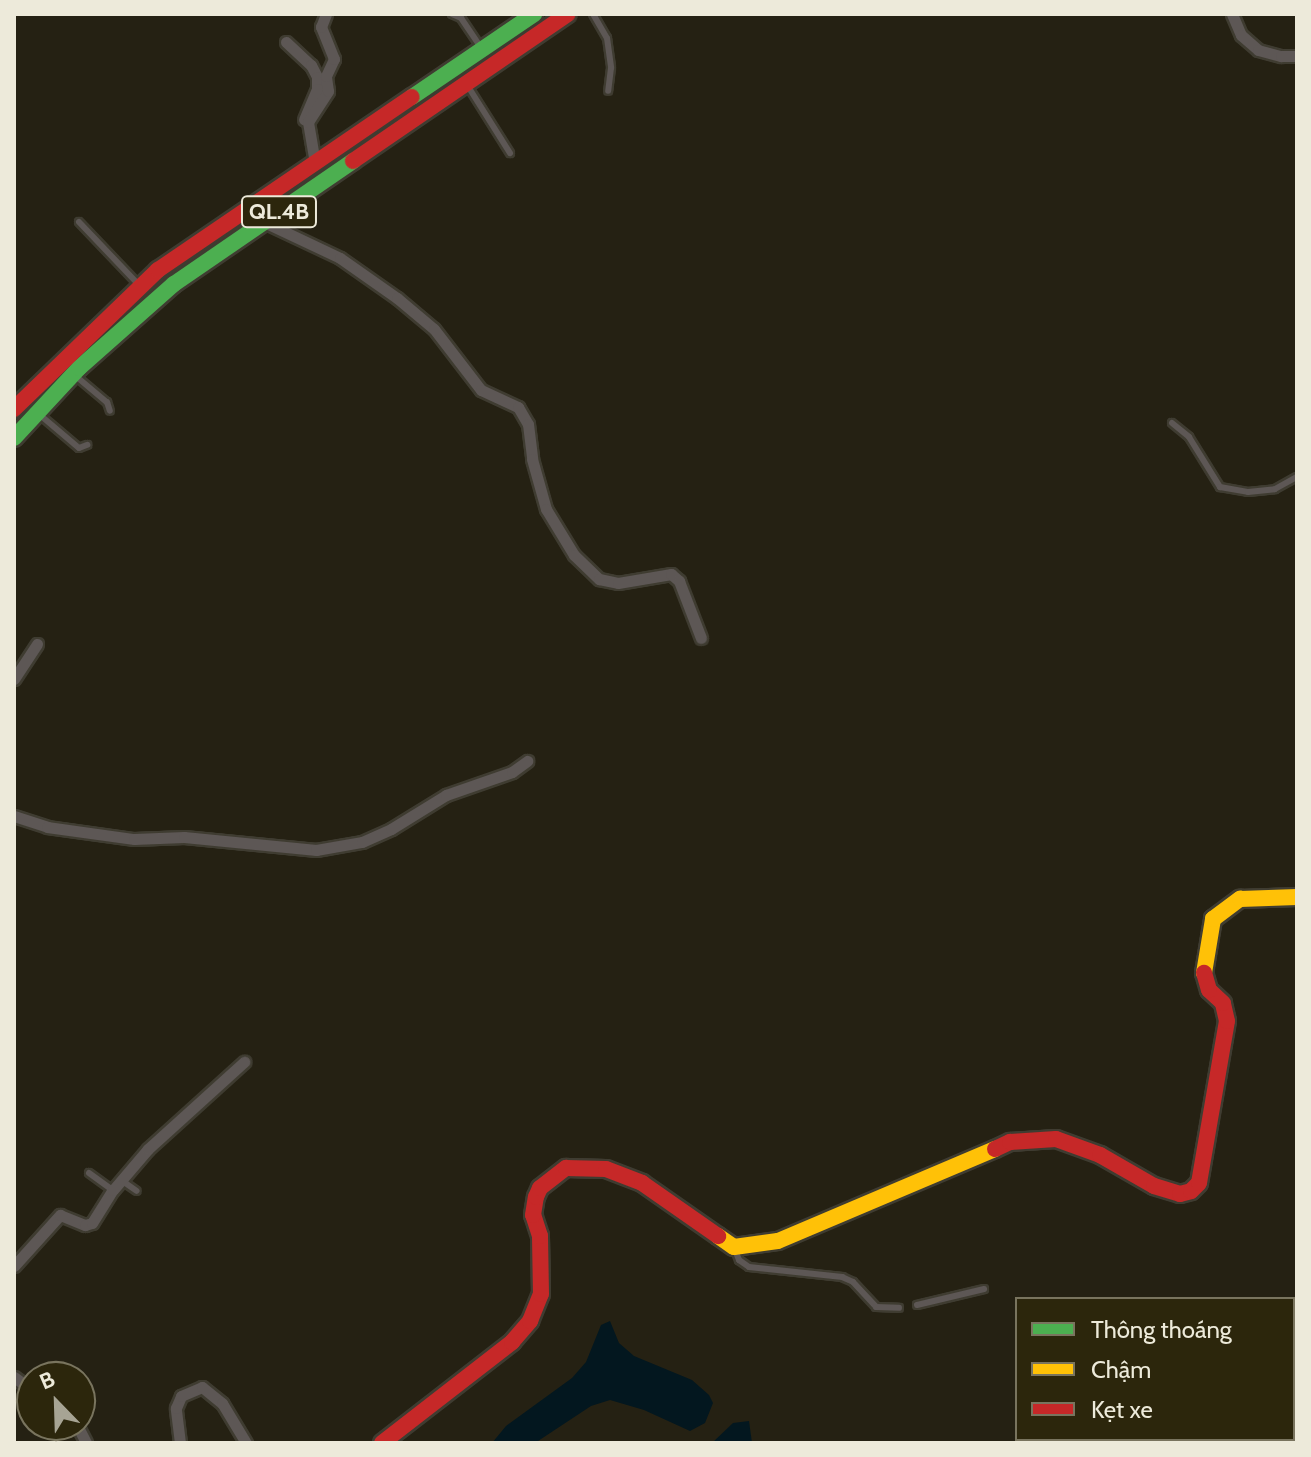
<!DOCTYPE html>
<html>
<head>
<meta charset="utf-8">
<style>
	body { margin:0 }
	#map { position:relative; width:1311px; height:1457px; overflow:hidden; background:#252113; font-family:Cabin,sans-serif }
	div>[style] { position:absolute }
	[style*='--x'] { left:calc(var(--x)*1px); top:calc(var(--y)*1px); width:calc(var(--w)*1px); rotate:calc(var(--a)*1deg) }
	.water>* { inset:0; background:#03171f }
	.roads { filter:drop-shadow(2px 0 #3f3c31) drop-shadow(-2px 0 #3f3c31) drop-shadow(0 2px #3f3c31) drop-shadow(0 -2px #3f3c31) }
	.lane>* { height:6px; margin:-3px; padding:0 3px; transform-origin:3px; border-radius:3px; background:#5d5755 }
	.street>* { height:11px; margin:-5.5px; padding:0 5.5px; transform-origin:5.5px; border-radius:5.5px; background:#5d5755 }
	.fast>* { height:16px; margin:-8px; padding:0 8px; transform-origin:8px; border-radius:8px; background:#4caf50 }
	.slow>* { height:16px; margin:-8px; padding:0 8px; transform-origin:8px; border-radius:8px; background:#ffc107 }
	.jam>* { height:16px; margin:-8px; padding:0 8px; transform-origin:8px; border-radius:8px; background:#c62828 }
	span { translate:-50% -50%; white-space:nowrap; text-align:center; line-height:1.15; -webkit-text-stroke:7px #2c260c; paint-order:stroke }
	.shield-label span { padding:2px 6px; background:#2c260c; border:2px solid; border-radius:6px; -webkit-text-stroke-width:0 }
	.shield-label { font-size:22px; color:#edeada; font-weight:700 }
	.frame { position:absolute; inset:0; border:16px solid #edeada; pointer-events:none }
	.legend { position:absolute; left:1015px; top:1297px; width:280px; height:144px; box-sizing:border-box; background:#2c260c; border:2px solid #79745e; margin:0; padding:10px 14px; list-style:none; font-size:24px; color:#edeada }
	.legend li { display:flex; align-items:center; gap:16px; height:40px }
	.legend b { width:40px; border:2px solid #79745e }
	.north { position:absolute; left:16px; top:1361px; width:80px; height:80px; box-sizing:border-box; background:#2c260c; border:2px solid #79745e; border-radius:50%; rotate:337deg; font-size:22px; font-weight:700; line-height:32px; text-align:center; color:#edeada }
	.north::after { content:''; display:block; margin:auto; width:28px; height:36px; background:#a7a494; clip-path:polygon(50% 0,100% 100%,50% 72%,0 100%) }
</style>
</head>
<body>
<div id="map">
	<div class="water">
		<i style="clip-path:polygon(610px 1321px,619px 1343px,634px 1356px,692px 1380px,709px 1395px,713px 1403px,705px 1423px,690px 1431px,644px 1410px,610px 1400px,591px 1406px,535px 1443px,492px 1443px,506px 1426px,572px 1378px,586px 1362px,601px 1325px)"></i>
		<i style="clip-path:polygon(749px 1421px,752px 1443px,712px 1443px,733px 1423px)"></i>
		<i style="clip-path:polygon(1297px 1432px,1297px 1443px,1240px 1443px,1240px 1439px,1293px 1439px)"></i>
	</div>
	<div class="roads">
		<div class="lane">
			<i style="--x:452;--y:14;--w:10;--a:24"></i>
			<i style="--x:461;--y:18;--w:34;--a:56"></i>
			<i style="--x:593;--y:14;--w:28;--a:60"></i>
			<i style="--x:607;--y:38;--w:30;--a:82"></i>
			<i style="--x:611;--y:68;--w:23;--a:97"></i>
			<i style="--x:469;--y:88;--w:77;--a:57.8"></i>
			<i style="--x:79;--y:222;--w:86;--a:46.4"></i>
			<i style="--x:78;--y:378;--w:38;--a:40"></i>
			<i style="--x:107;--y:402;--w:9;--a:72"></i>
			<i style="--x:40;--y:415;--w:51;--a:40.2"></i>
			<i style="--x:79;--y:448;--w:9;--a:-21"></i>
			<i style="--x:1172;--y:423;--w:22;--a:39"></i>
			<i style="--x:1189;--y:437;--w:59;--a:58.2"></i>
			<i style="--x:1220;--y:487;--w:28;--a:10"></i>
			<i style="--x:1248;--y:492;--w:27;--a:-6"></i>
			<i style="--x:1275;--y:489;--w:25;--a:-29"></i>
			<i style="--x:89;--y:1173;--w:29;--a:36"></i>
			<i style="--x:121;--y:1180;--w:19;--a:35"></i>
			<i style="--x:735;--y:1250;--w:11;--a:68"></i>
			<i style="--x:739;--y:1260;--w:12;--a:35"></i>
			<i style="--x:749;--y:1267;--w:94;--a:6.1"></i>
			<i style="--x:842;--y:1277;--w:12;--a:24"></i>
			<i style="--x:853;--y:1282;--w:34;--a:47"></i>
			<i style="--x:876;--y:1307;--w:23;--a:2"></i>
			<i style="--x:917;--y:1305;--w:69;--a:-13.4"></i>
		</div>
		<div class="street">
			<i style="--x:1232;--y:14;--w:23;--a:67"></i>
			<i style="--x:1241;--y:35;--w:23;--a:41"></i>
			<i style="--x:1258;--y:50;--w:24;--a:15"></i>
			<i style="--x:1281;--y:56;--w:16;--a:0"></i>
			<i style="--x:286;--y:42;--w:34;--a:43"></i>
			<i style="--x:311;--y:65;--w:13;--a:63"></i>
			<i style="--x:317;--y:77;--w:12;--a:90"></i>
			<i style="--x:317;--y:89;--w:33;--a:113"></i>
			<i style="--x:315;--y:163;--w:42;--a:-99.7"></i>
			<i style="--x:308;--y:122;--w:37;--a:-57"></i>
			<i style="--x:328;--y:91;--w:15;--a:-98"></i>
			<i style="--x:326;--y:76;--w:19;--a:-65"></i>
			<i style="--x:334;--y:59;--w:35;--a:-112"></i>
			<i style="--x:321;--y:27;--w:14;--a:-69"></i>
			<i style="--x:264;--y:222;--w:84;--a:25.3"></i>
			<i style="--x:340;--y:258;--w:70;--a:35.1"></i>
			<i style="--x:397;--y:298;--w:48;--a:40"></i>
			<i style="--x:434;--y:329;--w:77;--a:52.4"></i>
			<i style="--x:481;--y:390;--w:41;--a:24.7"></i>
			<i style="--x:518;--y:407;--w:20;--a:60"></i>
			<i style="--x:528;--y:424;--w:35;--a:83"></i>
			<i style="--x:532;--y:459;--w:52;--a:74.4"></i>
			<i style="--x:546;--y:509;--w:54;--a:58.7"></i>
			<i style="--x:574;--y:555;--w:35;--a:44"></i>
			<i style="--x:599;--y:579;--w:19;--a:12"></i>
			<i style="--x:618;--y:583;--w:54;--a:-9.6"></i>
			<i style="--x:671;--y:574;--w:11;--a:41"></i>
			<i style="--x:679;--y:581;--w:61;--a:68.9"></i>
			<i style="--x:14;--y:679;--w:42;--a:-56.7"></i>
			<i style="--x:14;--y:816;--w:35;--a:18"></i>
			<i style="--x:47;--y:827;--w:88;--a:7.9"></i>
			<i style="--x:134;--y:839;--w:50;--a:-2.3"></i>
			<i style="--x:184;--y:837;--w:133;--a:5.6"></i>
			<i style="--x:316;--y:850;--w:47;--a:-9.9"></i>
			<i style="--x:362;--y:842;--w:32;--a:-24"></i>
			<i style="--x:391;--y:829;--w:65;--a:-31.7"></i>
			<i style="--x:446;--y:795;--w:70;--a:-19.2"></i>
			<i style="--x:512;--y:772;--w:19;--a:-36"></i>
			<i style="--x:14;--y:1266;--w:69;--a:-48"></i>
			<i style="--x:60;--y:1215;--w:27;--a:22"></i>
			<i style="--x:85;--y:1225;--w:7;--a:-16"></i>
			<i style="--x:92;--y:1223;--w:39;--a:-58"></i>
			<i style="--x:113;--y:1190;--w:54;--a:-49.5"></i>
			<i style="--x:148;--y:1149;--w:130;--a:-42.2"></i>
			<i style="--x:14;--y:1377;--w:22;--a:36"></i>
			<i style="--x:77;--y:1425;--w:20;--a:63"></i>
			<i style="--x:180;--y:1443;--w:35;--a:-97"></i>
			<i style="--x:176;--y:1408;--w:13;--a:-67"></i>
			<i style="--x:181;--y:1396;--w:23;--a:-23"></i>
			<i style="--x:202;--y:1387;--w:26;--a:39"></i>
			<i style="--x:222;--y:1403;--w:47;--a:59"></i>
		</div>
		<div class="fast">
			<i style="--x:412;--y:97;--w:148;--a:-34.2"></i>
			<i style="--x:14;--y:438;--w:96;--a:-47.1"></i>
			<i style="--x:79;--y:368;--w:127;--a:-41.5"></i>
			<i style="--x:174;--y:284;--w:217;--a:-34.5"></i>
		</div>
		<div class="slow">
			<i style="--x:1204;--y:973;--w:55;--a:-80.5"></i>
			<i style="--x:1213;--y:919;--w:34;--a:-37"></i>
			<i style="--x:1240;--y:899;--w:57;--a:-2"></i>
			<i style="--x:718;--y:1236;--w:19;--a:35"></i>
			<i style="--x:734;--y:1247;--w:44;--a:-7.8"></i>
			<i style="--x:778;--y:1241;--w:236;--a:-23"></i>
		</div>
		<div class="jam">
			<i style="--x:353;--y:161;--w:260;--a:-34.4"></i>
			<i style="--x:14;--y:409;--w:200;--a:-44"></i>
			<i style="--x:158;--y:270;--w:307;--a:-34.3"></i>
			<i style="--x:995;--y:1149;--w:17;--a:-25"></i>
			<i style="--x:1010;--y:1142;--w:46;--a:-3.7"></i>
			<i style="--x:1056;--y:1139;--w:47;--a:20"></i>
			<i style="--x:1100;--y:1155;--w:62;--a:29.9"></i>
			<i style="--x:1154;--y:1186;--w:27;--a:17"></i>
			<i style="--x:1180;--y:1194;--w:11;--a:-15"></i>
			<i style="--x:1191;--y:1191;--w:11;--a:-45"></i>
			<i style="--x:1199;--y:1183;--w:164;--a:-80.2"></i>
			<i style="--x:1227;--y:1021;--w:18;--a:-103"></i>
			<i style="--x:1223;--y:1003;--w:19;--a:-137"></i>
			<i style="--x:1209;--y:990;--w:18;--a:-106"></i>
			<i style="--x:382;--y:1443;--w:165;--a:-37.8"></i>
			<i style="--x:512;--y:1342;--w:28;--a:-49"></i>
			<i style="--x:530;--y:1321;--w:29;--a:-68"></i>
			<i style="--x:541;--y:1294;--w:58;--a:-91"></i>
			<i style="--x:540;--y:1236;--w:22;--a:-108"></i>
			<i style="--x:533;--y:1215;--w:18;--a:-81"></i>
			<i style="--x:536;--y:1197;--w:10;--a:-66"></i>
			<i style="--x:540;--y:1188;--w:33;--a:-38"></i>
			<i style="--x:566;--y:1168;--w:40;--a:1.4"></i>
			<i style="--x:606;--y:1169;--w:39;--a:21"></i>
			<i style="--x:642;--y:1183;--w:93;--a:34.9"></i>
		</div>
	</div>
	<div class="shield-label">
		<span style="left:279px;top:212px">QL.4B</span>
	</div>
	<div class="frame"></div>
	<ul class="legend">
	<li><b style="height:10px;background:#4caf50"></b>Thông thoáng</li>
	<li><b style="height:10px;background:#ffc107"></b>Chậm</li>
	<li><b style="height:10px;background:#c62828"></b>Kẹt xe</li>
	</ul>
	<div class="north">B</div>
</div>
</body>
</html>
